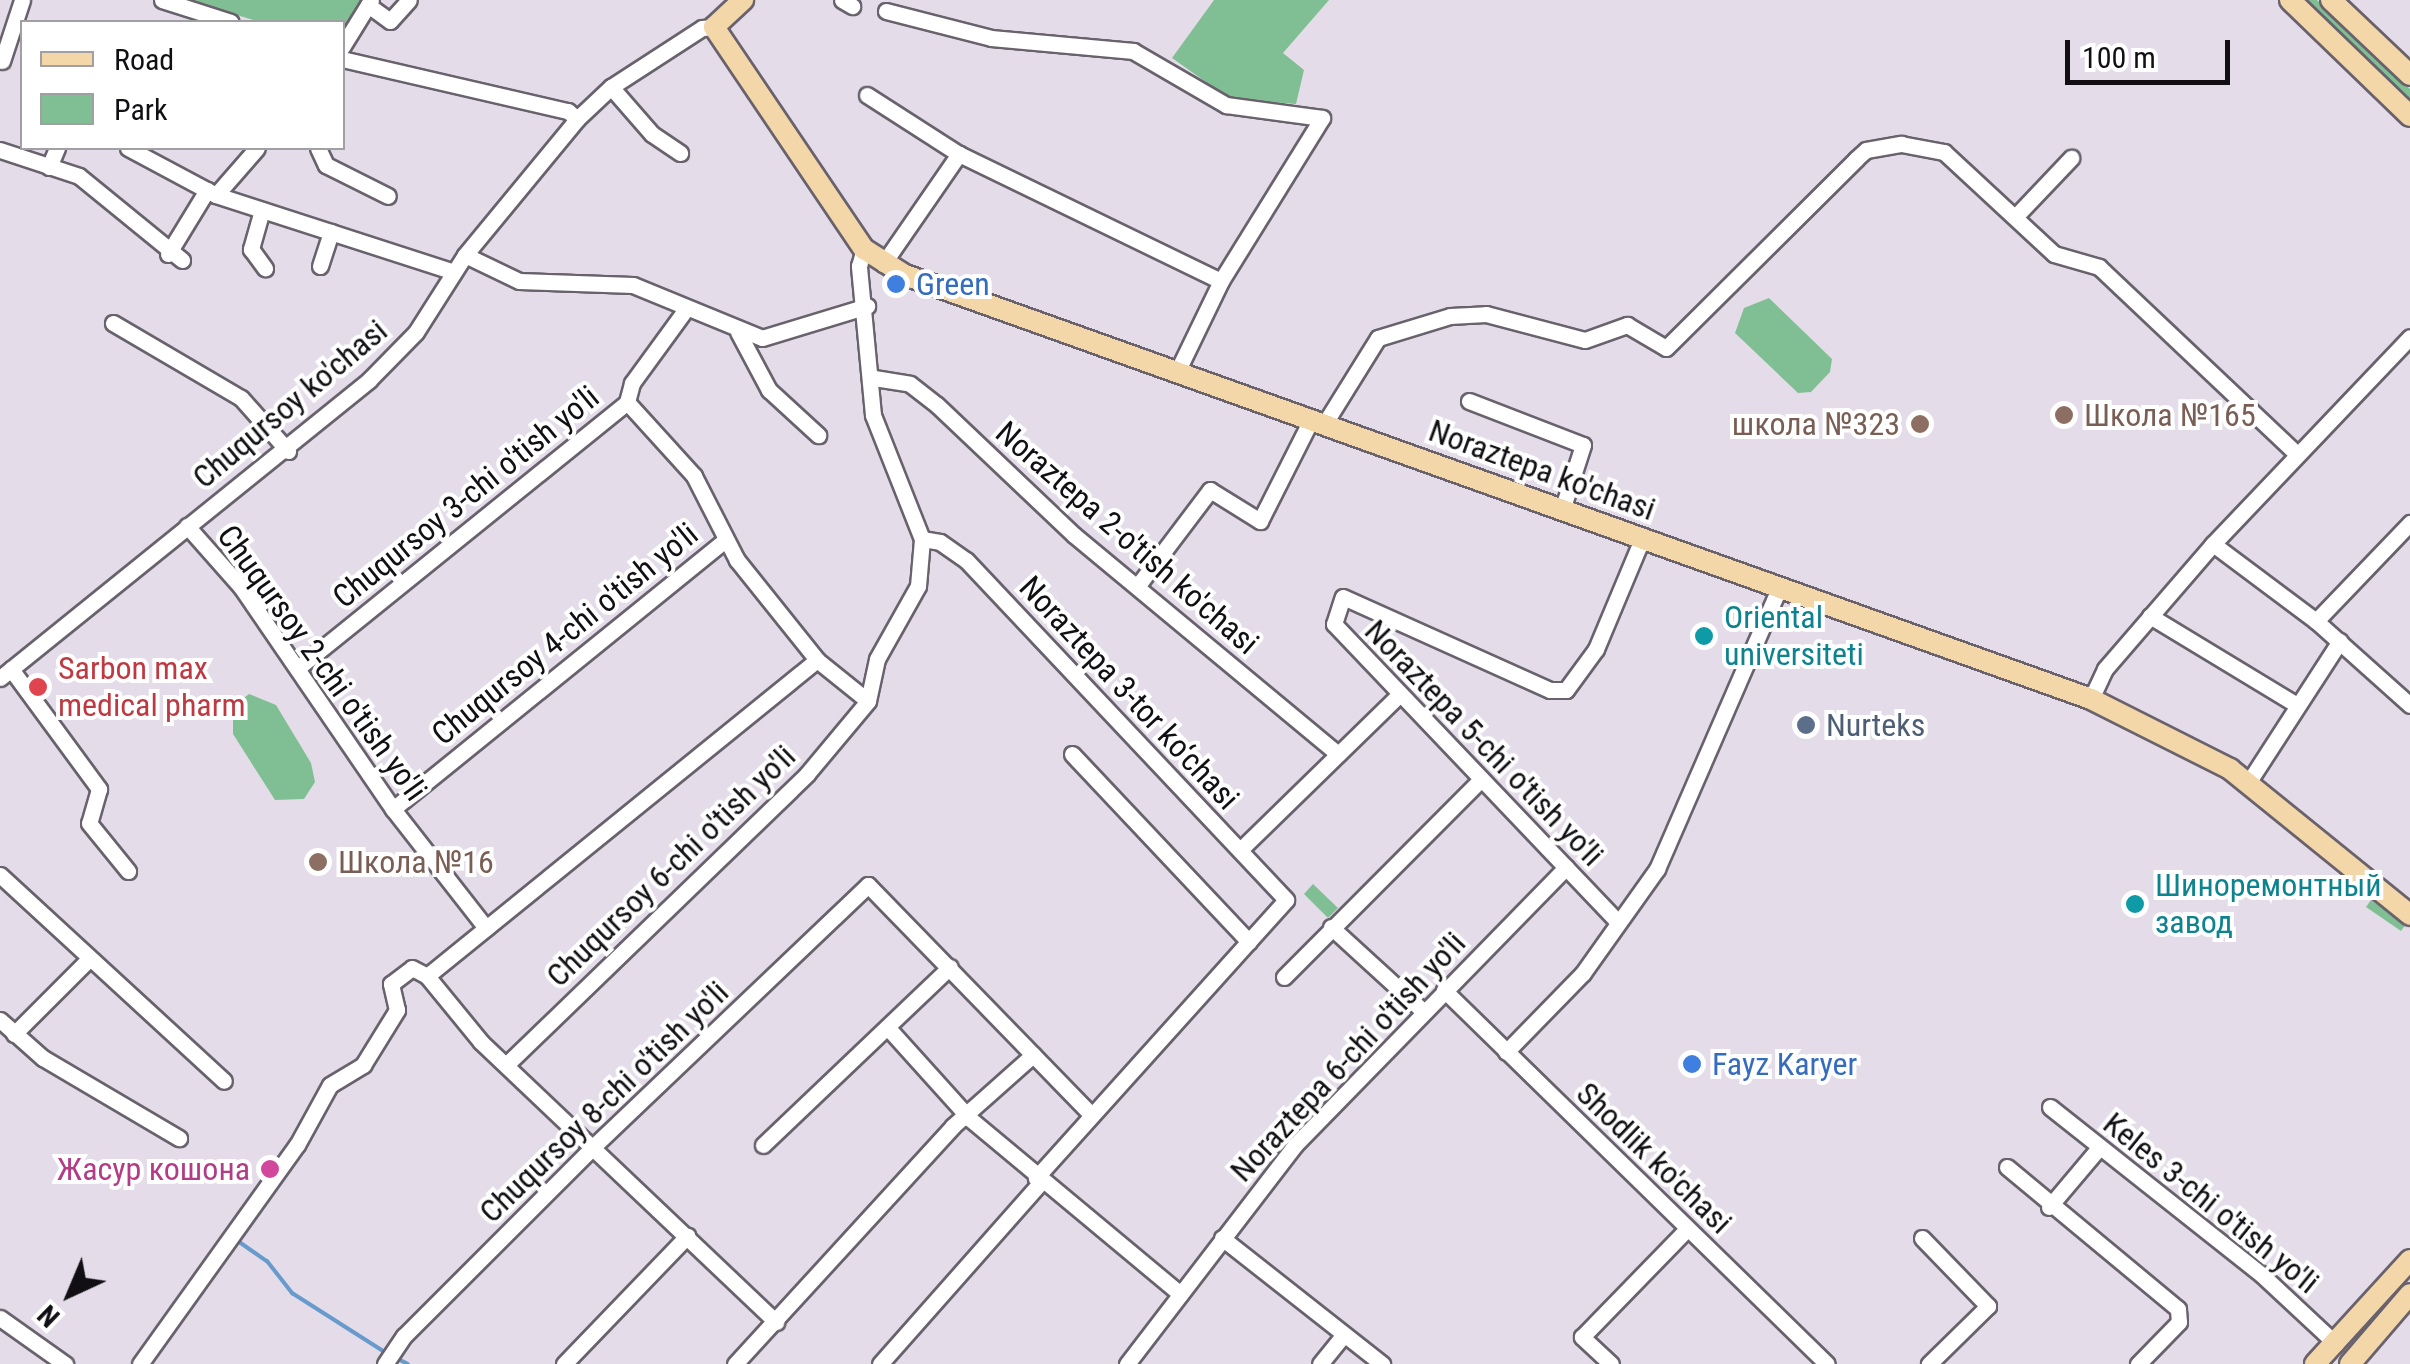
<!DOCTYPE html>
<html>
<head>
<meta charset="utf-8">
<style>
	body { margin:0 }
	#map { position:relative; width:2410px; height:1364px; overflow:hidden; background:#e4dde9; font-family:"Roboto Condensed",sans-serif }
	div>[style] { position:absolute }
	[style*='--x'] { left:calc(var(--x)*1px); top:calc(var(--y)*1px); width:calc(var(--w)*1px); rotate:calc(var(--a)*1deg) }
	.green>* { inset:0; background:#80bf93 }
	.stream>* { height:4px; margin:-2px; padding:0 2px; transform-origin:2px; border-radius:2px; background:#689bcc }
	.roads { filter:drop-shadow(2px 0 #69626d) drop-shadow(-2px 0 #69626d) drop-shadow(0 2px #69626d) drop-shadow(0 -2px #69626d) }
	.minor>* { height:15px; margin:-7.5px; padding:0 7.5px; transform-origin:7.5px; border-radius:7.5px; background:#fff }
	.major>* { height:20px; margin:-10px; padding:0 10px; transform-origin:10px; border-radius:10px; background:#f3d7a8 }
	.dots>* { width:28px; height:28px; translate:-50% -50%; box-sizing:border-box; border:5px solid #fff; border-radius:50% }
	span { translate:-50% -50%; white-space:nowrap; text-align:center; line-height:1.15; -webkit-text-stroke:8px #fff; paint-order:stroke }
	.shop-label { font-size:32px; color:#366cbe }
	.left { translate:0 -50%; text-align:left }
	.street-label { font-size:32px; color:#110f13 }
	.education-label { font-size:32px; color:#785e54 }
	.right { translate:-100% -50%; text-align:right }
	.culture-label { font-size:32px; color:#0d838f }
	.health-label { font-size:32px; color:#be3a42 }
	.service-label { font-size:32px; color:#4e5e75 }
	.hotel-label { font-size:32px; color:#b23c85 }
	.legend { position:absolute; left:20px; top:20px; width:325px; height:130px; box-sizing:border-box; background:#fff; border:2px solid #a09fa1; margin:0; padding:12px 18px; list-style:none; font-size:30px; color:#110f13 }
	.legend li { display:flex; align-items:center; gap:20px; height:50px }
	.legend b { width:50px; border:2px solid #a09fa1 }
	.north { position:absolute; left:20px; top:1244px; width:100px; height:100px; -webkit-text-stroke:8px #fff; paint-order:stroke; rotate:224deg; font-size:28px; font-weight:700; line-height:40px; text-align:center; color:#110f13 }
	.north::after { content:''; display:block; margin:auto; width:35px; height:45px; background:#110f13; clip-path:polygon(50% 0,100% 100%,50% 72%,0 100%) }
	.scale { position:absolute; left:2065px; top:40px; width:165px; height:45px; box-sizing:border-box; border:5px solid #110f13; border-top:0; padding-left:12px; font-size:30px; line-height:35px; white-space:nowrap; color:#110f13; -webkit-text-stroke:8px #fff; paint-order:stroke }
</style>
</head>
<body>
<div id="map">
	<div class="green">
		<i style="clip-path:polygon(187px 0,362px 0,343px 34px,342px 22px,260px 22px)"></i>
		<i style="clip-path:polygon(1214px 0,1329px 0,1283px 53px,1304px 70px,1296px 104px,1230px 99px,1172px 58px)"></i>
		<i style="clip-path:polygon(2303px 0,2317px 0,2410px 89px,2410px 102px)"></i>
		<i style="clip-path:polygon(1769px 298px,1832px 359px,1830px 372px,1811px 392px,1798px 393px,1735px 333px,1744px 308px)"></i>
		<i style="clip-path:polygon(249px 694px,276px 705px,311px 763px,315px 782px,304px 799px,275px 800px,233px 734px,233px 706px)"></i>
		<i style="clip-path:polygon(1313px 884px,1338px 908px,1328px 918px,1304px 894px)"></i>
		<i style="clip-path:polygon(2371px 900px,2406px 924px,2401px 931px,2366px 907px)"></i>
	</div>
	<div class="stream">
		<i style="--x:235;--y:1239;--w:39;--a:35"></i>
		<i style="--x:267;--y:1261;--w:41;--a:52"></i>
		<i style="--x:292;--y:1293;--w:108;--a:32.5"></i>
		<i style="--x:396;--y:1358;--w:13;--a:27"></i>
	</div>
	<div class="roads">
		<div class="minor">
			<i style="--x:162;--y:0;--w:72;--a:17.7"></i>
			<i style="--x:842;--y:0;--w:12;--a:31"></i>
			<i style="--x:368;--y:5;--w:27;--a:36"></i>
			<i style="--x:390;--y:21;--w:28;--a:-48"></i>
			<i style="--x:886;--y:11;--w:108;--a:14.4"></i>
			<i style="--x:991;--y:38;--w:143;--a:5.2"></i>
			<i style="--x:1133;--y:51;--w:108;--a:30.1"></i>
			<i style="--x:1226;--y:105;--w:97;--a:7.7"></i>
			<i style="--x:1322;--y:118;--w:192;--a:121.8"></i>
			<i style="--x:1221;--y:281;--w:99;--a:115.8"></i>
			<i style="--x:342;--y:47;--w:55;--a:-58.3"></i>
			<i style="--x:342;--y:59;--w:232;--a:13"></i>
			<i style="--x:568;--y:111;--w:12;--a:42"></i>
			<i style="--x:2;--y:61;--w:64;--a:-71.8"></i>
			<i style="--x:611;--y:87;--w:62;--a:48.9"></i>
			<i style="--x:652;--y:134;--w:34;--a:34"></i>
			<i style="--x:867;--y:95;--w:109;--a:32.7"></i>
			<i style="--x:959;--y:154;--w:291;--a:25.9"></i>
			<i style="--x:128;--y:148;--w:100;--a:28.1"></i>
			<i style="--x:216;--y:195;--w:250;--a:17.9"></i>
			<i style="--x:318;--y:148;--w:19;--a:65"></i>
			<i style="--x:326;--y:165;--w:69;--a:26.6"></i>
			<i style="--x:0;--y:150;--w:83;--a:18.2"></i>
			<i style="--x:79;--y:176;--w:133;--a:39.2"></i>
			<i style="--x:49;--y:167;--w:21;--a:-67"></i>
			<i style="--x:216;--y:195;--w:62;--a:-48.9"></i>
			<i style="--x:262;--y:210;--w:41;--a:105.8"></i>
			<i style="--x:251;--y:249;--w:24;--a:54"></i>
			<i style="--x:2017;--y:215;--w:79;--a:-46.5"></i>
			<i style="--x:168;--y:254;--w:75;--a:-58.6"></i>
			<i style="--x:465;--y:255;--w:60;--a:25.7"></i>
			<i style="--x:519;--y:281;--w:114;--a:2"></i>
			<i style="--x:633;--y:285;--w:139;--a:22.3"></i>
			<i style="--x:762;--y:338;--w:110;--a:-16.9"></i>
			<i style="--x:883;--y:264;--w:134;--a:-55.4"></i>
			<i style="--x:320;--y:266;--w:36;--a:-72"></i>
			<i style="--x:113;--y:323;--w:148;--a:30.4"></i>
			<i style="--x:241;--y:398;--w:71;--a:48.4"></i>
			<i style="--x:738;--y:332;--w:66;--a:61.9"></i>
			<i style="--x:769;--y:390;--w:67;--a:42.6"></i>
			<i style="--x:874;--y:378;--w:36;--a:9"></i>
			<i style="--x:910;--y:384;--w:34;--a:38"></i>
			<i style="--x:937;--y:405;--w:189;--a:43.5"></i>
			<i style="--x:1074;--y:535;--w:343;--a:39.7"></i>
			<i style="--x:1469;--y:401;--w:122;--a:21.1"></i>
			<i style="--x:1583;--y:445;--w:68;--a:107.9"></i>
			<i style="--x:627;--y:402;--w:100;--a:47.8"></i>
			<i style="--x:694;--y:476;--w:94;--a:62.9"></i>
			<i style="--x:737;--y:560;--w:128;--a:51.3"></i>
			<i style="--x:817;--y:660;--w:65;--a:38.8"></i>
			<i style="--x:1325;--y:423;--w:100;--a:-58.1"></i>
			<i style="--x:1378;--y:338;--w:75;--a:-17"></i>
			<i style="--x:1450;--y:316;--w:36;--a:-3"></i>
			<i style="--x:1486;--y:314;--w:102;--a:14.7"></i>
			<i style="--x:1585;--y:340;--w:45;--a:-19.7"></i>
			<i style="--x:1627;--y:325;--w:45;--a:30.5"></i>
			<i style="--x:1666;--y:348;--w:268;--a:-44.8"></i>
			<i style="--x:1856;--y:159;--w:13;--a:-42"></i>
			<i style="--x:1866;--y:150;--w:36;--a:-10"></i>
			<i style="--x:1901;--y:144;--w:44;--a:10.5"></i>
			<i style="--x:1944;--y:152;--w:150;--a:42.8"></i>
			<i style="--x:2054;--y:254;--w:47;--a:16.1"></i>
			<i style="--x:2099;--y:267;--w:272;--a:43.4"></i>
			<i style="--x:187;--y:526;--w:81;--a:48.5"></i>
			<i style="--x:241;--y:587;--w:269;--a:55.6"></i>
			<i style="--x:393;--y:809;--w:151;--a:52"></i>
			<i style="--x:922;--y:539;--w:18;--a:9"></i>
			<i style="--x:940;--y:542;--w:32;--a:35"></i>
			<i style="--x:966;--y:560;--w:467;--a:46.7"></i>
			<i style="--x:1286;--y:900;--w:374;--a:132"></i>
			<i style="--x:2213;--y:544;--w:129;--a:36.8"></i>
			<i style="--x:2316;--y:621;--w:126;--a:41.8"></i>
			<i style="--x:1139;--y:584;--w:118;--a:-52.9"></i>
			<i style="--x:1210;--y:490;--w:59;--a:31.8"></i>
			<i style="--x:1260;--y:521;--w:115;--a:-63.2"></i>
			<i style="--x:2150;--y:616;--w:172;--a:31.2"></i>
			<i style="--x:2316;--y:621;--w:136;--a:-46.2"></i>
			<i style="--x:299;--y:667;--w:422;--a:-38.9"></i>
			<i style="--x:627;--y:402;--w:20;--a:-75"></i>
			<i style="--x:632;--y:383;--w:92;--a:-53.9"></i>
			<i style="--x:11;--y:669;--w:149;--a:53.7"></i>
			<i style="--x:99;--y:789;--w:35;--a:106"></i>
			<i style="--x:89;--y:823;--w:62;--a:50.9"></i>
			<i style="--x:0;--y:678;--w:474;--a:-38.9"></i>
			<i style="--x:369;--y:380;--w:67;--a:-45.6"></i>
			<i style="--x:416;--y:332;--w:91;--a:-57.5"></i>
			<i style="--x:465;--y:255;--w:176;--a:-50.5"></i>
			<i style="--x:577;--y:119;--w:47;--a:-43.3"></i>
			<i style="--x:611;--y:87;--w:108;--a:-33"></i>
			<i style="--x:702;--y:28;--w:12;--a:-5"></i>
			<i style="--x:2091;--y:699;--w:33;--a:-65"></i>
			<i style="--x:2105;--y:669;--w:164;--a:-49.2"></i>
			<i style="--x:2212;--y:545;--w:287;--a:-46.4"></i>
			<i style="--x:1072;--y:754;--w:258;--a:46.7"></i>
			<i style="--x:2248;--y:783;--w:169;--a:-57.1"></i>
			<i style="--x:393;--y:809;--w:427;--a:-39"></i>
			<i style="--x:1240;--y:850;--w:219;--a:-44.3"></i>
			<i style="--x:0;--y:875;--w:304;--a:42.6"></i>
			<i style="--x:1616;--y:920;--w:409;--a:-133.6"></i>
			<i style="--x:1334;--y:624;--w:28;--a:-72"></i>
			<i style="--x:1343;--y:597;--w:227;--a:24.2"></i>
			<i style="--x:1550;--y:690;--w:16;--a:0"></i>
			<i style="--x:1566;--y:690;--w:51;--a:-53.8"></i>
			<i style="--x:1596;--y:649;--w:119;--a:-67.3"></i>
			<i style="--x:1331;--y:927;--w:126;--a:42.4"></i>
			<i style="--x:427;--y:976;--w:502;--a:-39.02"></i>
			<i style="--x:1284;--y:977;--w:276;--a:-45.1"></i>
			<i style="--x:1444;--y:990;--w:535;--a:44.32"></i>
			<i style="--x:0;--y:1020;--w:57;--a:41.5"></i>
			<i style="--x:43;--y:1058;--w:158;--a:30.5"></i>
			<i style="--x:889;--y:1029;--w:120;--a:48"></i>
			<i style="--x:969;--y:1118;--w:275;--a:39.8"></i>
			<i style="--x:14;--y:1034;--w:103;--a:-45"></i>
			<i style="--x:1506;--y:1052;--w:110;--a:-45.7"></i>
			<i style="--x:1583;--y:973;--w:128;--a:-54.6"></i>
			<i style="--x:1657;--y:869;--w:305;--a:-66.5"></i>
			<i style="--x:506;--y:1065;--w:419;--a:-44"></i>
			<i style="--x:807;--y:774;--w:95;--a:-50.1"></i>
			<i style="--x:868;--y:701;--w:43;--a:-77.9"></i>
			<i style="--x:877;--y:659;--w:84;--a:-60.7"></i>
			<i style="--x:918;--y:586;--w:47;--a:-85.1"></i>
			<i style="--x:922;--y:539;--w:133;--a:-111.6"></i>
			<i style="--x:873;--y:415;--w:150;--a:-95.4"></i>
			<i style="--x:859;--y:266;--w:18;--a:-74"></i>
			<i style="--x:2050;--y:1107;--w:270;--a:38.4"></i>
			<i style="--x:2262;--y:1275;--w:101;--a:43"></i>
			<i style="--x:763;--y:1145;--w:258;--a:-43.6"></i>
			<i style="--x:2007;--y:1167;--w:222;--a:39.7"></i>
			<i style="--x:2178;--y:1309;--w:13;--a:86"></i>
			<i style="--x:2179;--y:1322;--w:59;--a:134.3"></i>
			<i style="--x:2049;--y:1207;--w:76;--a:-49.8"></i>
			<i style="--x:1222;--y:1238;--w:204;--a:38.2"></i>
			<i style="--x:1922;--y:1238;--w:95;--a:45.9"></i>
			<i style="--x:1988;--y:1306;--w:83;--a:135.5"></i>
			<i style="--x:0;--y:1318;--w:80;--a:35.3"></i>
			<i style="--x:140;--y:1364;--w:269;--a:-54.4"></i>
			<i style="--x:297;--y:1145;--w:68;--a:-61.2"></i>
			<i style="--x:330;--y:1085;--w:39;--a:-31"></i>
			<i style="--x:363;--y:1065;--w:65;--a:-58.3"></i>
			<i style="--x:397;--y:1010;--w:27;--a:-103"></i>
			<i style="--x:391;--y:984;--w:26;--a:-37"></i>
			<i style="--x:412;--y:968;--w:17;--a:28"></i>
			<i style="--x:427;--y:976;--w:85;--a:50.7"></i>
			<i style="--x:481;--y:1042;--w:407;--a:43.5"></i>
			<i style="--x:385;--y:1364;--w:34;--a:-56"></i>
			<i style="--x:404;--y:1336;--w:270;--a:-45"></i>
			<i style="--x:595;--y:1145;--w:377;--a:-43.6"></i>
			<i style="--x:868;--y:885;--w:320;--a:45.8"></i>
			<i style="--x:564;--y:1364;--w:178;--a:-46.1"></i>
			<i style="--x:735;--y:1364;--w:323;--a:-47.5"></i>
			<i style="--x:953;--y:1126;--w:107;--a:-41.6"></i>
			<i style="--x:880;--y:1364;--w:243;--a:-48.5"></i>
			<i style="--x:1127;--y:1364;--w:276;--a:-52.5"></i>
			<i style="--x:1295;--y:1145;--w:388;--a:-45.7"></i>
			<i style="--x:1320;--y:1364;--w:38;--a:-51"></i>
			<i style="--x:1611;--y:1364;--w:40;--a:-137"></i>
			<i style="--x:1582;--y:1337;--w:151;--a:-45.8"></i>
		</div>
		<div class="major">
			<i style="--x:2290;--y:0;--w:167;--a:44"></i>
			<i style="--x:2331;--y:0;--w:109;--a:43.5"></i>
			<i style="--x:714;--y:27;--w:268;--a:56"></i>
			<i style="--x:864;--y:249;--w:49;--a:32.4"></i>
			<i style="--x:905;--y:275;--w:1260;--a:19.67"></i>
			<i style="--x:2091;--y:699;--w:156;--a:26.7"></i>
			<i style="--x:2230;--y:769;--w:232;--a:39"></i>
			<i style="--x:714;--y:27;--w:40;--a:-43"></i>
			<i style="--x:2315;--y:1364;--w:141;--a:-47.6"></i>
			<i style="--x:2350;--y:1364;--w:92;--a:-49.4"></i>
		</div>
	</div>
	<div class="dots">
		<i style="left:896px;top:284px;background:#3f7fe0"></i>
		<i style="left:2064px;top:415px;background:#8d6e63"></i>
		<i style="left:1920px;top:424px;background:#8d6e63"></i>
		<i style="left:1704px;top:636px;background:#0f9aa8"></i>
		<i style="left:38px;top:687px;background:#e0444e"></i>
		<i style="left:1806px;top:725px;background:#5c6f8a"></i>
		<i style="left:318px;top:862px;background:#8d6e63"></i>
		<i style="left:2135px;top:904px;background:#0f9aa8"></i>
		<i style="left:1692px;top:1064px;background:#3f7fe0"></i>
		<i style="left:270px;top:1169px;background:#d1479c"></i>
	</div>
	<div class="shop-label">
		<span class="left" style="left:916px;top:284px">Green</span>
		<span class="left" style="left:1712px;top:1064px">Fayz Karyer</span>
	</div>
	<div class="street-label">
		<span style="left:290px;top:404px;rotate:-40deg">Chuqursoy ko'chasi</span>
		<span style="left:1542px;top:470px;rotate:20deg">Noraztepa ko'chasi</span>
		<span style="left:466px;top:497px;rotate:-39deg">Chuqursoy 3-chi o'tish yo'li</span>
		<span style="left:1127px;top:538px;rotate:41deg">Noraztepa 2-o'tish ko'chasi</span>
		<span style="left:565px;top:634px;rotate:-39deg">Chuqursoy 4-chi o'tish yo'li</span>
		<span style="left:322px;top:663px;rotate:54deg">Chuqursoy 2-chi o'tish yo'li</span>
		<span style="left:1129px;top:693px;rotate:47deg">Noraztepa 3-tor ko‘chasi</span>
		<span style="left:1484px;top:743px;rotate:46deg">Noraztepa 5-chi o'tish yo'li</span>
		<span style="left:671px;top:866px;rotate:-44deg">Chuqursoy 6-chi o'tish yo'li</span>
		<span style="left:1348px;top:1057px;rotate:-47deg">Noraztepa 6-chi o'tish yo'li</span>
		<span style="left:604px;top:1102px;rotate:-44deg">Chuqursoy 8-chi o'tish yo'li</span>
		<span style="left:1654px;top:1158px;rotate:44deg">Shodlik ko'chasi</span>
		<span style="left:2211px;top:1203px;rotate:39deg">Keles 3-chi o'tish yo'li</span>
	</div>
	<div class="education-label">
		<span class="left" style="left:2084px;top:415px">Школа №165</span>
		<span class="right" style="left:1900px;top:424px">школа №323</span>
		<span class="left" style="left:338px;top:862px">Школа №16</span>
	</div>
	<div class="culture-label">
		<span class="left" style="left:1724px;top:636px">Oriental<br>universiteti</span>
		<span class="left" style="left:2155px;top:904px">Шиноремонтный<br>завод</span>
	</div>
	<div class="health-label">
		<span class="left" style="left:58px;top:687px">Sarbon max<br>medical pharm</span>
	</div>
	<div class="service-label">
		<span class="left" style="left:1826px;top:725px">Nurteks</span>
	</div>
	<div class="hotel-label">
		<span class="right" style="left:250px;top:1169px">Жасур кошона</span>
	</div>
	<ul class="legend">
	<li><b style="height:12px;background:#f3d7a8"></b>Road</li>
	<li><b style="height:28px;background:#80bf93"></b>Park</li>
	</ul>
	<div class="north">N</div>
	<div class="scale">100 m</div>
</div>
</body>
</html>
